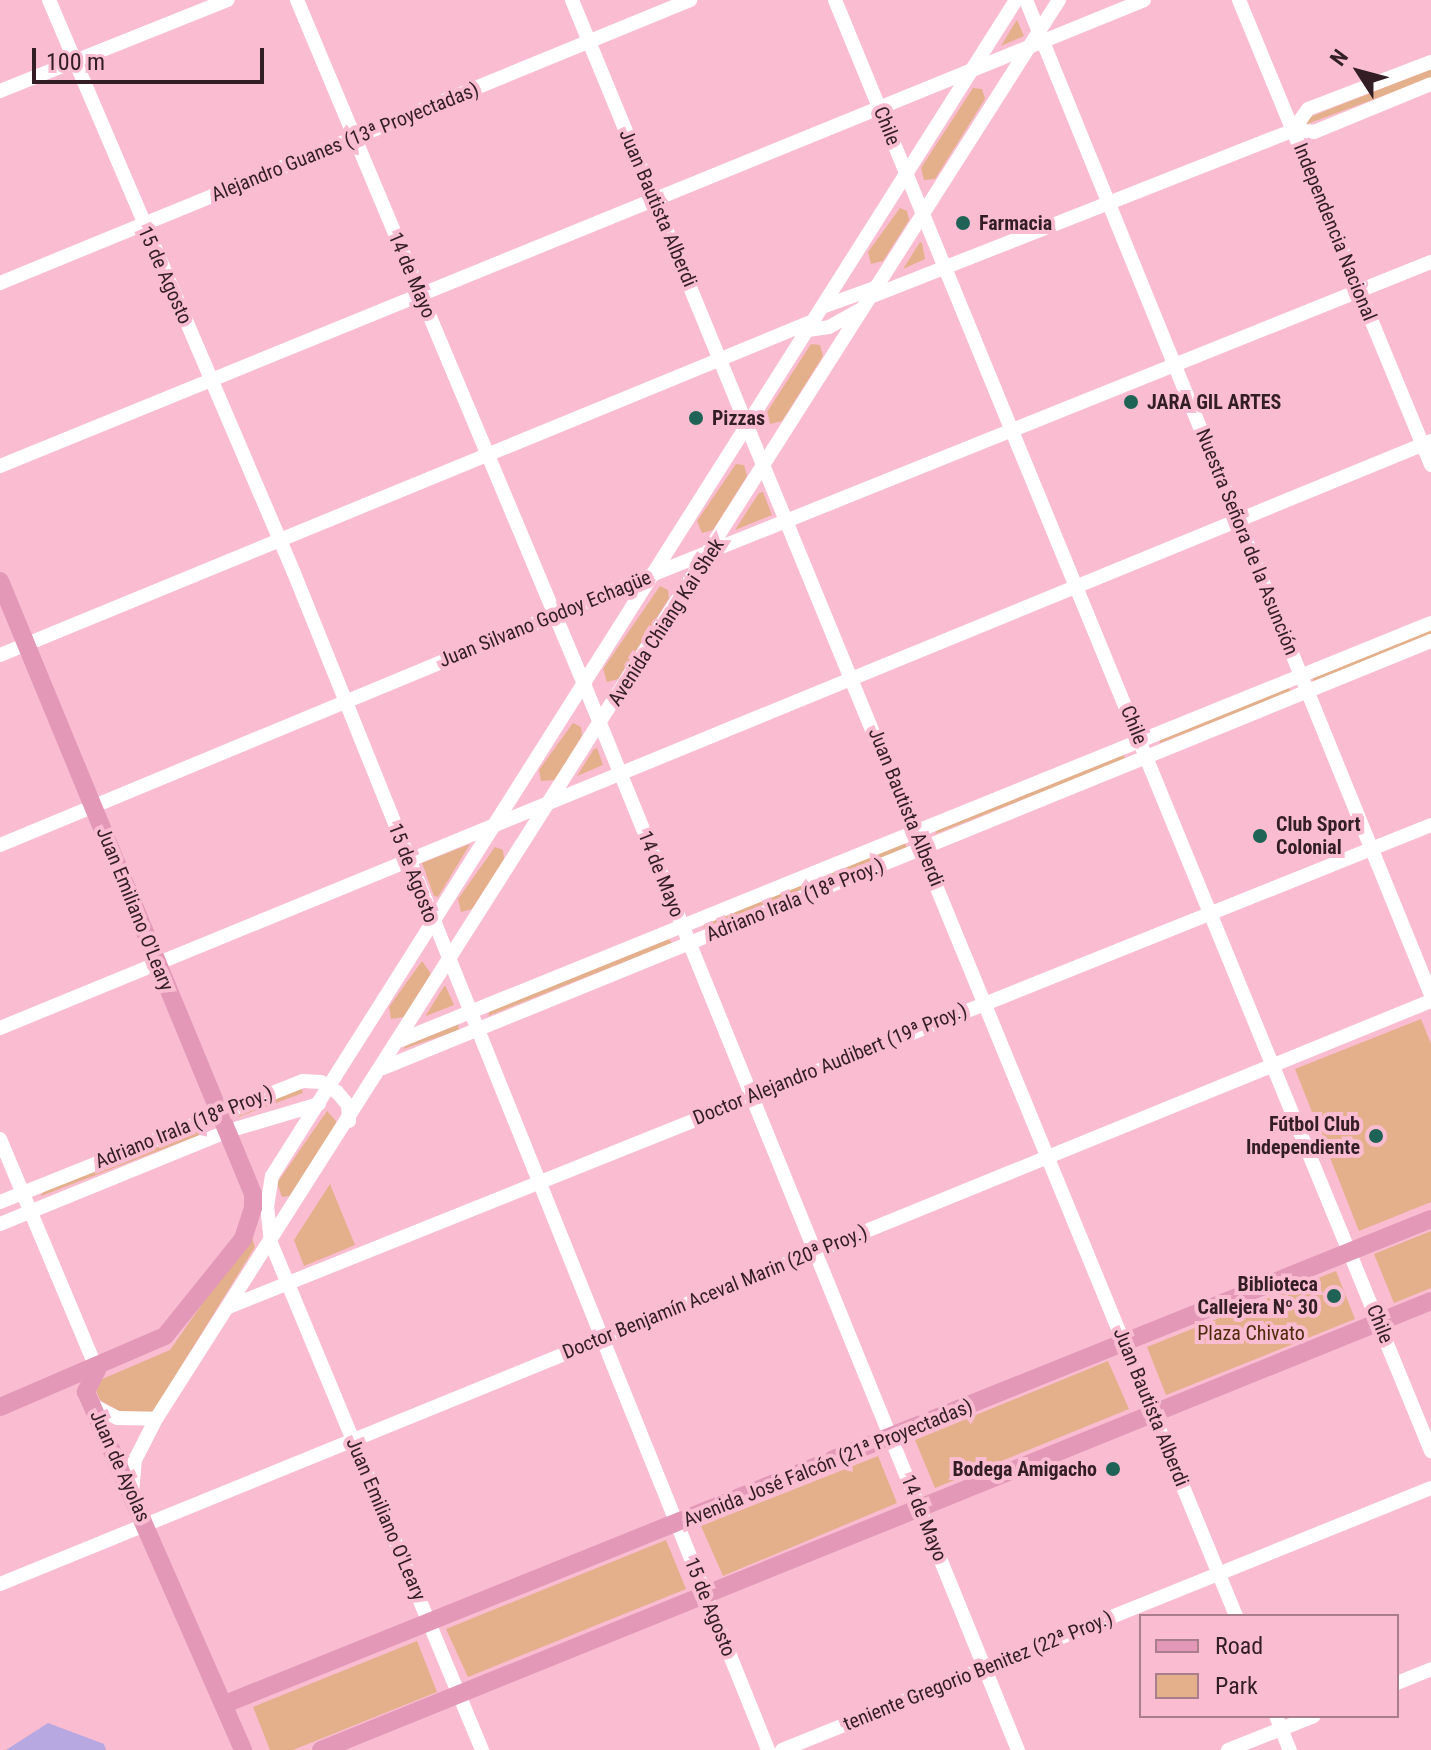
<!DOCTYPE html>
<html>
<head>
<meta charset="utf-8">
<style>
	body { margin:0 }
	#map { position:relative; width:1431px; height:1750px; overflow:hidden; background:#f9bcd1; font-family:"Roboto Condensed",sans-serif }
	div>[style] { position:absolute }
	[style*='--x'] { left:calc(var(--x)*1px); top:calc(var(--y)*1px); width:calc(var(--w)*1px); rotate:calc(var(--a)*1deg) }
	.green>* { inset:0; background:#e4b08c }
	.water>* { inset:0; background:#b7a8e2 }
	.minor>* { height:14px; margin:-7px; padding:0 7px; transform-origin:7px; border-radius:7px; background:#fff }
	.major>* { height:18px; margin:-9px; padding:0 9px; transform-origin:9px; border-radius:9px; background:#e398b8 }
	.dots>* { width:22px; height:22px; translate:-50% -50%; box-sizing:border-box; border:4px solid #f9bcd1; border-radius:50% }
	span { translate:-50% -50%; white-space:nowrap; text-align:center; line-height:1.15; -webkit-text-stroke:8px #f9bcd1; paint-order:stroke }
	.street-label { font-size:20px; color:#341e26 }
	.poi-label { font-size:20px; color:#341e26; font-weight:700 }
	.left { translate:0 -50%; text-align:left }
	.right { translate:-100% -50%; text-align:right }
	.park-label { font-size:20px; color:#4e2a0c }
	.legend { position:absolute; left:1139px; top:1614px; width:260px; height:104px; box-sizing:border-box; background:#f9bcd1; border:2px solid #aa7d8d; margin:0; padding:10px 14px; list-style:none; font-size:24px; color:#341e26 }
	.legend li { display:flex; align-items:center; gap:16px; height:40px }
	.legend b { width:40px; border:2px solid #aa7d8d }
	.north { position:absolute; left:1319px; top:32px; width:80px; height:80px; -webkit-text-stroke:6px #f9bcd1; paint-order:stroke; rotate:306deg; font-size:22px; font-weight:700; line-height:32px; text-align:center; color:#341e26 }
	.north::after { content:''; display:block; margin:auto; width:28px; height:36px; background:#341e26; clip-path:polygon(50% 0,100% 100%,50% 72%,0 100%) }
	.scale { position:absolute; left:32px; top:48px; width:232px; height:36px; box-sizing:border-box; border:4px solid #341e26; border-top:0; padding-left:10px; font-size:24px; line-height:28px; white-space:nowrap; color:#341e26; -webkit-text-stroke:6px #f9bcd1; paint-order:stroke }
</style>
</head>
<body>
<div id="map">
	<div class="green">
		<i style="clip-path:polygon(1017px 20px,1024px 36px,1001px 46px,1016px 21px)"></i>
		<i style="clip-path:polygon(1431px 69px,1431px 78px,1307px 124px,1310px 117px)"></i>
		<i style="clip-path:polygon(973px 88px,982px 89px,985px 99px,935px 179px,924px 180px,921px 168px)"></i>
		<i style="clip-path:polygon(900px 208px,907px 211px,909px 220px,883px 261px,871px 264px,868px 252px)"></i>
		<i style="clip-path:polygon(922px 243px,925px 259px,903px 269px,920px 242px)"></i>
		<i style="clip-path:polygon(811px 344px,820px 345px,823px 356px,782px 421px,770px 424px,767px 412px)"></i>
		<i style="clip-path:polygon(736px 464px,744px 465px,747px 476px,713px 530px,702px 533px,697px 521px)"></i>
		<i style="clip-path:polygon(763px 492px,772px 515px,735px 530px,759px 493px)"></i>
		<i style="clip-path:polygon(660px 586px,668px 590px,669px 598px,618px 679px,607px 682px,603px 669px)"></i>
		<i style="clip-path:polygon(1431px 630px,1431px 637px,1313px 681px,1313px 678px)"></i>
		<i style="clip-path:polygon(1288px 688px,1292px 691px,1160px 743px,1160px 740px)"></i>
		<i style="clip-path:polygon(573px 723px,581px 727px,582px 736px,555px 780px,541px 781px,539px 770px)"></i>
		<i style="clip-path:polygon(597px 748px,603px 765px,577px 776px,594px 749px)"></i>
		<i style="clip-path:polygon(1123px 755px,1126px 759px,935px 834px,937px 830px)"></i>
		<i style="clip-path:polygon(904px 843px,908px 848px,703px 928px,705px 924px)"></i>
		<i style="clip-path:polygon(470px 844px,438px 897px,434px 896px,422px 863px)"></i>
		<i style="clip-path:polygon(495px 847px,503px 850px,504px 859px,472px 909px,461px 912px,458px 899px)"></i>
		<i style="clip-path:polygon(669px 939px,672px 943px,488px 1016px,490px 1011px)"></i>
		<i style="clip-path:polygon(422px 961px,431px 974px,404px 1017px,391px 1019px,389px 1007px)"></i>
		<i style="clip-path:polygon(445px 985px,454px 1005px,426px 1016px,426px 1015px)"></i>
		<i style="clip-path:polygon(1421px 1019px,1431px 1044px,1431px 1202px,1359px 1231px,1295px 1069px)"></i>
		<i style="clip-path:polygon(458px 1024px,459px 1030px,403px 1049px,405px 1046px)"></i>
		<i style="clip-path:polygon(301px 1087px,303px 1093px,238px 1117px,238px 1114px)"></i>
		<i style="clip-path:polygon(327px 1111px,337px 1122px,290px 1196px,282px 1197px,277px 1183px)"></i>
		<i style="clip-path:polygon(206px 1128px,205px 1133px,41px 1196px,43px 1192px)"></i>
		<i style="clip-path:polygon(330px 1184px,355px 1245px,304px 1266px,294px 1240px)"></i>
		<i style="clip-path:polygon(1431px 1231px,1431px 1288px,1394px 1303px,1374px 1254px)"></i>
		<i style="clip-path:polygon(251px 1234px,255px 1247px,151px 1415px,126px 1415px,100px 1400px,93px 1383px,170px 1350px)"></i>
		<i style="clip-path:polygon(1336px 1271px,1355px 1319px,1166px 1395px,1147px 1347px)"></i>
		<i style="clip-path:polygon(1108px 1361px,1129px 1409px,935px 1488px,915px 1440px)"></i>
		<i style="clip-path:polygon(878px 1456px,897px 1503px,723px 1576px,701px 1526px)"></i>
		<i style="clip-path:polygon(666px 1540px,686px 1589px,468px 1677px,446px 1629px)"></i>
		<i style="clip-path:polygon(417px 1641px,437px 1692px,293px 1750px,270px 1750px,253px 1707px)"></i>
	</div>
	<div class="water">
		<i style="clip-path:polygon(48px 1723px,104px 1744px,106px 1750px,6px 1750px)"></i>
	</div>
	<div class="minor">
		<i style="--x:49;--y:0;--w:623;--a:66.85"></i>
		<i style="--x:294;--y:573;--w:1269;--a:68.06"></i>
		<i style="--x:297;--y:0;--w:742;--a:67.24"></i>
		<i style="--x:584;--y:684;--w:1151;--a:67.85"></i>
		<i style="--x:572;--y:0;--w:1747;--a:67.66"></i>
		<i style="--x:835;--y:0;--w:1569;--a:67.67"></i>
		<i style="--x:1026;--y:0;--w:1074;--a:67.85"></i>
		<i style="--x:1239;--y:0;--w:503;--a:67.56"></i>
		<i style="--x:0;--y:91;--w:245;--a:-21.8"></i>
		<i style="--x:1293;--y:130;--w:26;--a:-54"></i>
		<i style="--x:1308;--y:109;--w:132;--a:-20.9"></i>
		<i style="--x:0;--y:283;--w:746;--a:-22.3"></i>
		<i style="--x:875;--y:295;--w:449;--a:-21.5"></i>
		<i style="--x:1293;--y:130;--w:21;--a:5"></i>
		<i style="--x:1314;--y:132;--w:126;--a:-22.3"></i>
		<i style="--x:825;--y:306;--w:59;--a:-20"></i>
		<i style="--x:808;--y:330;--w:21;--a:-8"></i>
		<i style="--x:829;--y:327;--w:38;--a:-29"></i>
		<i style="--x:0;--y:466;--w:1235;--a:-22.16"></i>
		<i style="--x:0;--y:655;--w:879;--a:-22.33"></i>
		<i style="--x:0;--y:845;--w:708;--a:-22.51"></i>
		<i style="--x:654;--y:574;--w:837;--a:-21.88"></i>
		<i style="--x:0;--y:1028;--w:1547;--a:-22.3"></i>
		<i style="--x:401;--y:1040;--w:1111;--a:-22.04"></i>
		<i style="--x:383;--y:1068;--w:1132;--a:-22.17"></i>
		<i style="--x:0;--y:1139;--w:251;--a:67.2"></i>
		<i style="--x:0;--y:1202;--w:326;--a:-21.8"></i>
		<i style="--x:303;--y:1081;--w:18;--a:3"></i>
		<i style="--x:321;--y:1082;--w:19;--a:32"></i>
		<i style="--x:337;--y:1092;--w:17;--a:50"></i>
		<i style="--x:348;--y:1105;--w:16;--a:86"></i>
		<i style="--x:0;--y:1224;--w:243;--a:-22.2"></i>
		<i style="--x:225;--y:1132;--w:98;--a:-16.6"></i>
		<i style="--x:231;--y:1306;--w:1293;--a:-21.84"></i>
		<i style="--x:92;--y:1405;--w:28;--a:27"></i>
		<i style="--x:117;--y:1418;--w:39;--a:1"></i>
		<i style="--x:132;--y:1493;--w:33;--a:-85"></i>
		<i style="--x:135;--y:1460;--w:46;--a:-62.9"></i>
		<i style="--x:156;--y:1419;--w:1682;--a:-57.53"></i>
		<i style="--x:0;--y:1584;--w:1545;--a:-22.17"></i>
		<i style="--x:1397;--y:1683;--w:37;--a:-22"></i>
		<i style="--x:1276;--y:1716;--w:37;--a:68"></i>
		<i style="--x:482;--y:1750;--w:549;--a:-112.6"></i>
		<i style="--x:271;--y:1243;--w:36;--a:-96"></i>
		<i style="--x:267;--y:1207;--w:31;--a:-81"></i>
		<i style="--x:272;--y:1176;--w:1392;--a:-57.68"></i>
		<i style="--x:782;--y:1750;--w:700;--a:-21.98"></i>
		<i style="--x:1228;--y:1750;--w:92;--a:-21.6"></i>
	</div>
	<div class="major">
		<i style="--x:0;--y:581;--w:663;--a:67.57"></i>
		<i style="--x:253;--y:1194;--w:14;--a:90"></i>
		<i style="--x:253;--y:1208;--w:33;--a:108"></i>
		<i style="--x:243;--y:1239;--w:124;--a:128.8"></i>
		<i style="--x:165;--y:1336;--w:180;--a:156.7"></i>
		<i style="--x:97;--y:1370;--w:25;--a:117"></i>
		<i style="--x:86;--y:1392;--w:391;--a:66.3"></i>
		<i style="--x:225;--y:1704;--w:1300;--a:-21.91"></i>
		<i style="--x:321;--y:1750;--w:1197;--a:-22.02"></i>
	</div>
	<div class="dots">
		<i style="left:963px;top:223px;background:#1e6355"></i>
		<i style="left:1131px;top:402px;background:#1e6355"></i>
		<i style="left:696px;top:418px;background:#1e6355"></i>
		<i style="left:1260px;top:836px;background:#1e6355"></i>
		<i style="left:1376px;top:1136px;background:#1e6355"></i>
		<i style="left:1334px;top:1296px;background:#1e6355"></i>
		<i style="left:1113px;top:1469px;background:#1e6355"></i>
	</div>
	<div class="street-label">
		<span style="left:887px;top:126px;rotate:68deg">Chile</span>
		<span style="left:345px;top:142px;rotate:-22deg">Alejandro Guanes (13ª Proyectadas)</span>
		<span style="left:658px;top:208px;rotate:67deg">Juan Bautista Alberdi</span>
		<span style="left:1335px;top:232px;rotate:68deg">Independencia Nacional</span>
		<span style="left:165px;top:275px;rotate:66deg">15 de Agosto</span>
		<span style="left:412px;top:275px;rotate:67deg">14 de Mayo</span>
		<span style="left:1247px;top:542px;rotate:68deg">Nuestra Señora de la Asunción</span>
		<span style="left:545px;top:619px;rotate:-22deg">Juan Silvano Godoy Echagüe</span>
		<span style="left:666px;top:622px;rotate:-57deg">Avenida Chiang Kai Shek</span>
		<span style="left:1134px;top:725px;rotate:68deg">Chile</span>
		<span style="left:906px;top:807px;rotate:68deg">Juan Bautista Alberdi</span>
		<span style="left:413px;top:873px;rotate:69deg">15 de Agosto</span>
		<span style="left:661px;top:874px;rotate:68deg">14 de Mayo</span>
		<span style="left:795px;top:900px;rotate:-22deg">Adriano Irala (18ª Proy.)</span>
		<span style="left:135px;top:909px;rotate:68deg">Juan Emiliano O'Leary</span>
		<span style="left:830px;top:1064px;rotate:-22deg">Doctor Alejandro Audibert (19ª Proy.)</span>
		<span style="left:184px;top:1127px;rotate:-22deg">Adriano Irala (18ª Proy.)</span>
		<span style="left:715px;top:1292px;rotate:-22deg">Doctor Benjamín Aceval Marin (20ª Proy.)</span>
		<span style="left:1380px;top:1324px;rotate:68deg">Chile</span>
		<span style="left:1151px;top:1407px;rotate:68deg">Juan Bautista Alberdi</span>
		<span style="left:828px;top:1463px;rotate:-22deg">Avenida José Falcón (21ª Proyectadas)</span>
		<span style="left:120px;top:1466px;rotate:66deg">Juan de Ayolas</span>
		<span style="left:924px;top:1518px;rotate:68deg">14 de Mayo</span>
		<span style="left:386px;top:1519px;rotate:67deg">Juan Emiliano O'Leary</span>
		<span style="left:710px;top:1607px;rotate:68deg">15 de Agosto</span>
		<span style="left:978px;top:1671px;rotate:-22deg">teniente Gregorio Benitez (22ª Proy.)</span>
	</div>
	<div class="poi-label">
		<span class="left" style="left:979px;top:223px">Farmacia</span>
		<span class="left" style="left:1147px;top:402px">JARA GIL ARTES</span>
		<span class="left" style="left:712px;top:418px">Pizzas</span>
		<span class="left" style="left:1276px;top:836px">Club Sport<br>Colonial</span>
		<span class="right" style="left:1360px;top:1136px">Fútbol Club<br>Independiente</span>
		<span class="right" style="left:1318px;top:1296px">Biblioteca<br>Callejera Nº 30</span>
		<span class="right" style="left:1097px;top:1469px">Bodega Amigacho</span>
	</div>
	<div class="park-label">
		<span style="left:1251px;top:1333px">Plaza Chivato</span>
	</div>
	<ul class="legend">
	<li><b style="height:10px;background:#e398b8"></b>Road</li>
	<li><b style="height:22px;background:#e4b08c"></b>Park</li>
	</ul>
	<div class="north">N</div>
	<div class="scale">100 m</div>
</div>
</body>
</html>
